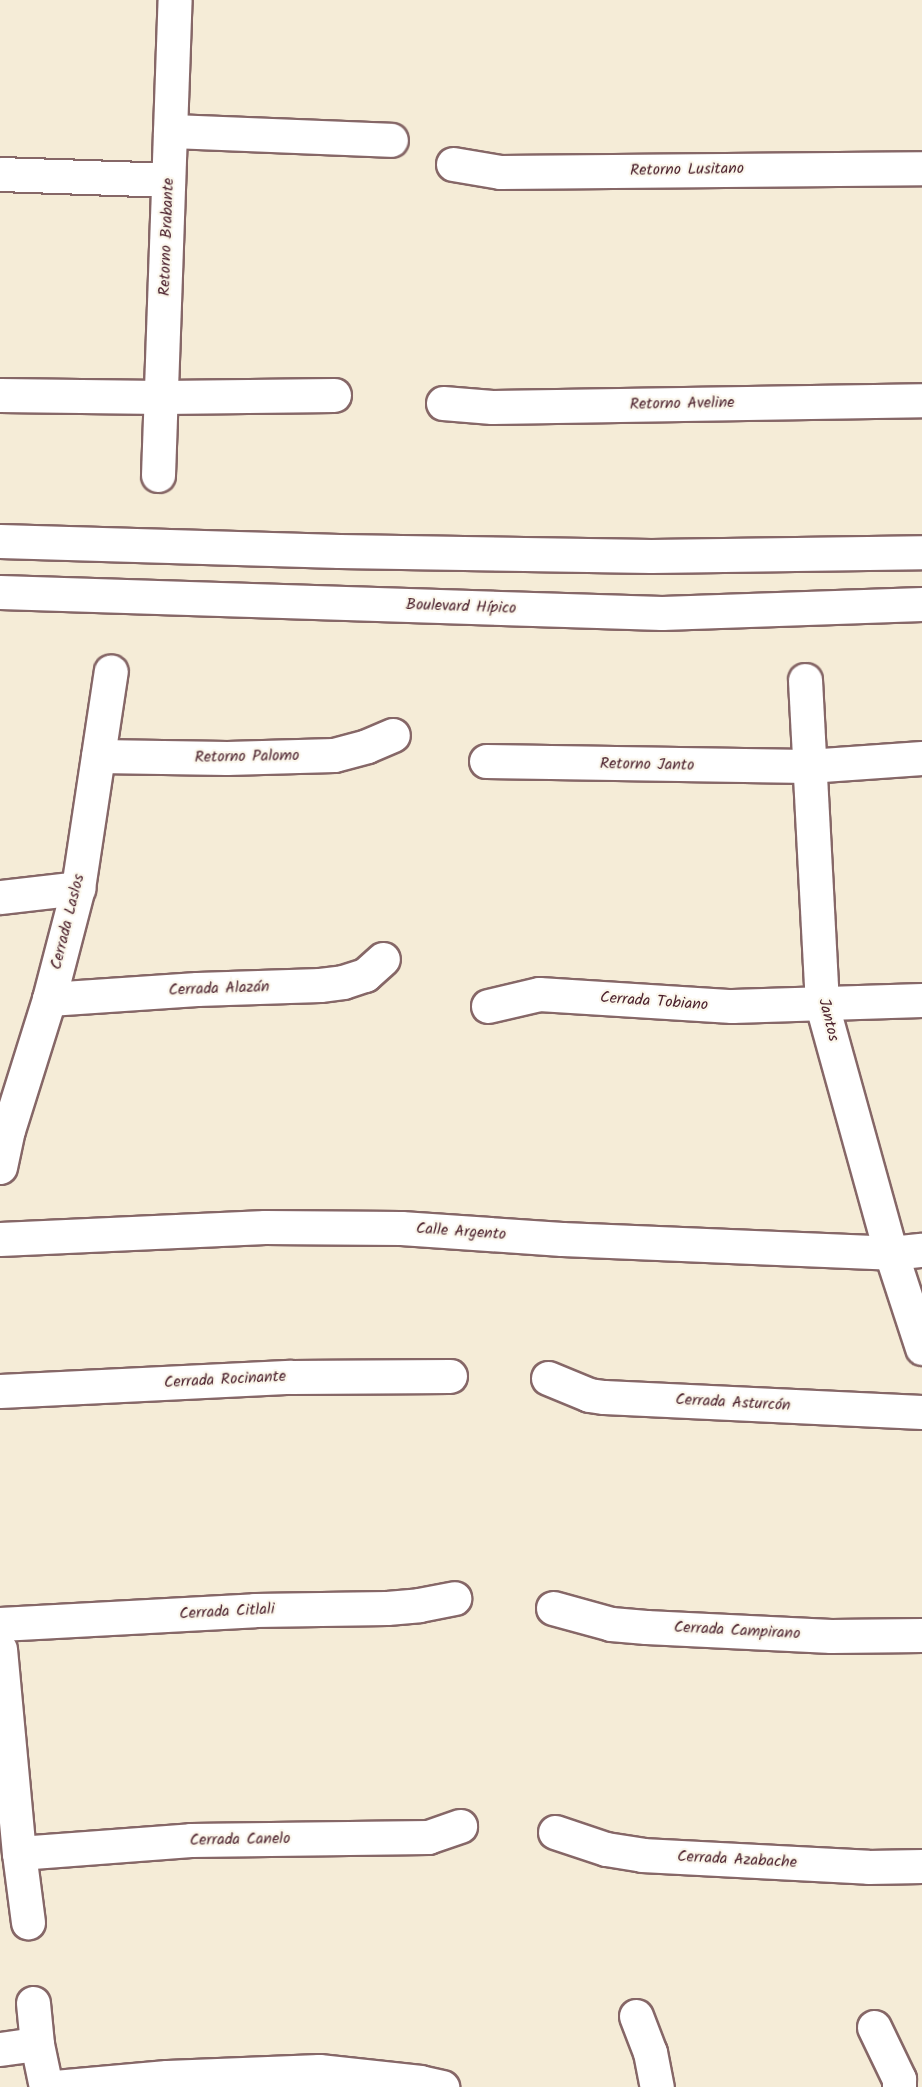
<!DOCTYPE html>
<html>
<head>
<meta charset="utf-8">
<style>
	body { margin:0 }
	#map { position:relative; width:922px; height:2087px; overflow:hidden; background:#f5ecd7; font-family:Kalam,sans-serif }
	div>[style] { position:absolute }
	[style*='--x'] { left:calc(var(--x)*1px); top:calc(var(--y)*1px); width:calc(var(--w)*1px); rotate:calc(var(--a)*1deg) }
	.roads { filter:drop-shadow(2px 0 #866767) drop-shadow(-2px 0 #866767) drop-shadow(0 2px #866767) drop-shadow(0 -2px #866767) }
	.minor>* { height:33px; margin:-16.5px; padding:0 16.5px; transform-origin:16.5px; border-radius:16.5px; background:#fff }
	span { translate:-50% -50%; white-space:nowrap; text-align:center; line-height:1.15; -webkit-text-stroke:4.5px #fbf7ec; paint-order:stroke }
	.street-label { font-size:16px; color:#4a1f2b }
</style>
</head>
<body>
<div id="map">
	<div class="roads">
		<div class="minor">
			<i style="--x:170;--y:131;--w:221;--a:2.3"></i>
			<i style="--x:453;--y:164;--w:48;--a:9.7"></i>
			<i style="--x:500;--y:172;--w:422;--a:-0.5"></i>
			<i style="--x:0;--y:174;--w:168;--a:2"></i>
			<i style="--x:0;--y:395;--w:162;--a:0.7"></i>
			<i style="--x:162;--y:397;--w:172;--a:-0.7"></i>
			<i style="--x:443;--y:403;--w:49;--a:4.7"></i>
			<i style="--x:492;--y:407;--w:430;--a:-0.9"></i>
			<i style="--x:158;--y:475;--w:475;--a:-88"></i>
			<i style="--x:0;--y:541;--w:339;--a:1.7"></i>
			<i style="--x:339;--y:551;--w:312;--a:0.9"></i>
			<i style="--x:651;--y:556;--w:271;--a:-0.8"></i>
			<i style="--x:0;--y:592;--w:662;--a:1.82"></i>
			<i style="--x:662;--y:613;--w:260;--a:-2"></i>
			<i style="--x:805;--y:680;--w:325;--a:87"></i>
			<i style="--x:822;--y:1005;--w:257;--a:74.5"></i>
			<i style="--x:891;--y:1253;--w:100;--a:71.9"></i>
			<i style="--x:98;--y:756;--w:129;--a:0.9"></i>
			<i style="--x:227;--y:758;--w:107;--a:-1.6"></i>
			<i style="--x:334;--y:755;--w:34;--a:-15"></i>
			<i style="--x:367;--y:746;--w:28;--a:-23"></i>
			<i style="--x:486;--y:761;--w:322;--a:0.9"></i>
			<i style="--x:808;--y:766;--w:114;--a:-4"></i>
			<i style="--x:0;--y:897;--w:79;--a:-6.6"></i>
			<i style="--x:49;--y:999;--w:148;--a:-3.9"></i>
			<i style="--x:197;--y:989;--w:123;--a:-1.9"></i>
			<i style="--x:320;--y:985;--w:23;--a:-7"></i>
			<i style="--x:343;--y:982;--w:23;--a:-18"></i>
			<i style="--x:365;--y:975;--w:24;--a:-42"></i>
			<i style="--x:488;--y:1006;--w:52;--a:-13.2"></i>
			<i style="--x:539;--y:994;--w:193;--a:3.6"></i>
			<i style="--x:732;--y:1006;--w:190;--a:-1.8"></i>
			<i style="--x:0;--y:1167;--w:38;--a:-78"></i>
			<i style="--x:8;--y:1130;--w:137;--a:-72.6"></i>
			<i style="--x:49;--y:999;--w:115;--a:-75.4"></i>
			<i style="--x:78;--y:888;--w:219;--a:-81.4"></i>
			<i style="--x:0;--y:1239;--w:265;--a:-2.6"></i>
			<i style="--x:265;--y:1227;--w:136;--a:0.4"></i>
			<i style="--x:401;--y:1228;--w:161;--a:3.9"></i>
			<i style="--x:562;--y:1239;--w:329;--a:2.4"></i>
			<i style="--x:891;--y:1253;--w:31;--a:-6"></i>
			<i style="--x:548;--y:1378;--w:44;--a:22.5"></i>
			<i style="--x:589;--y:1395;--w:15;--a:8"></i>
			<i style="--x:604;--y:1397;--w:318;--a:2.7"></i>
			<i style="--x:0;--y:1391;--w:291;--a:-2.8"></i>
			<i style="--x:291;--y:1377;--w:159;--a:-0.4"></i>
			<i style="--x:553;--y:1608;--w:60;--a:15.4"></i>
			<i style="--x:611;--y:1624;--w:35;--a:5"></i>
			<i style="--x:646;--y:1627;--w:185;--a:2.8"></i>
			<i style="--x:831;--y:1636;--w:91;--a:-0.6"></i>
			<i style="--x:0;--y:1624;--w:255;--a:-3.1"></i>
			<i style="--x:255;--y:1610;--w:132;--a:-0.9"></i>
			<i style="--x:387;--y:1608;--w:32;--a:-5"></i>
			<i style="--x:419;--y:1605;--w:36;--a:-11"></i>
			<i style="--x:0;--y:1649;--w:205;--a:84.7"></i>
			<i style="--x:19;--y:1853;--w:70;--a:82.6"></i>
			<i style="--x:555;--y:1832;--w:54;--a:18.4"></i>
			<i style="--x:606;--y:1849;--w:36;--a:9"></i>
			<i style="--x:642;--y:1855;--w:226;--a:3"></i>
			<i style="--x:868;--y:1867;--w:54;--a:-1.1"></i>
			<i style="--x:19;--y:1853;--w:172;--a:-4.3"></i>
			<i style="--x:191;--y:1840;--w:237;--a:-0.7"></i>
			<i style="--x:428;--y:1837;--w:34;--a:-19"></i>
			<i style="--x:33;--y:2003;--w:41;--a:84.4"></i>
			<i style="--x:37;--y:2044;--w:44;--a:78.2"></i>
			<i style="--x:636;--y:2016;--w:39;--a:69"></i>
			<i style="--x:650;--y:2052;--w:36;--a:79"></i>
			<i style="--x:874;--y:2027;--w:58;--a:64.3"></i>
			<i style="--x:899;--y:2079;--w:8;--a:90"></i>
			<i style="--x:0;--y:2049;--w:37;--a:-8"></i>
			<i style="--x:55;--y:2087;--w:112;--a:-5.1"></i>
			<i style="--x:167;--y:2077;--w:152;--a:-2.3"></i>
			<i style="--x:319;--y:2071;--w:102;--a:6.2"></i>
			<i style="--x:420;--y:2082;--w:23;--a:13"></i>
		</div>
	</div>
	<div class="street-label">
		<span style="left:687px;top:170px;rotate:-1deg">Retorno Lusitano</span>
		<span style="left:167px;top:237px;rotate:-88deg">Retorno Brabante</span>
		<span style="left:682px;top:404px;rotate:-1deg">Retorno Aveline</span>
		<span style="left:461px;top:607px;rotate:2deg">Boulevard Hípico</span>
		<span style="left:247px;top:757px;rotate:-1deg">Retorno Palomo</span>
		<span style="left:647px;top:765px;rotate:1deg">Retorno Janto</span>
		<span style="left:68px;top:922px;rotate:-76deg">Cerrada Laslos</span>
		<span style="left:219px;top:989px;rotate:-2deg">Cerrada Alazán</span>
		<span style="left:654px;top:1002px;rotate:4deg">Cerrada Tobiano</span>
		<span style="left:828px;top:1020px;rotate:76deg">Jantos</span>
		<span style="left:461px;top:1232px;rotate:4deg">Calle Argento</span>
		<span style="left:225px;top:1380px;rotate:-3deg">Cerrada Rocinante</span>
		<span style="left:733px;top:1403px;rotate:3deg">Cerrada Asturcón</span>
		<span style="left:227px;top:1612px;rotate:-3deg">Cerrada Citlali</span>
		<span style="left:737px;top:1631px;rotate:3deg">Cerrada Campirano</span>
		<span style="left:240px;top:1840px;rotate:-1deg">Cerrada Canelo</span>
		<span style="left:737px;top:1860px;rotate:3deg">Cerrada Azabache</span>
	</div>
</div>
</body>
</html>
